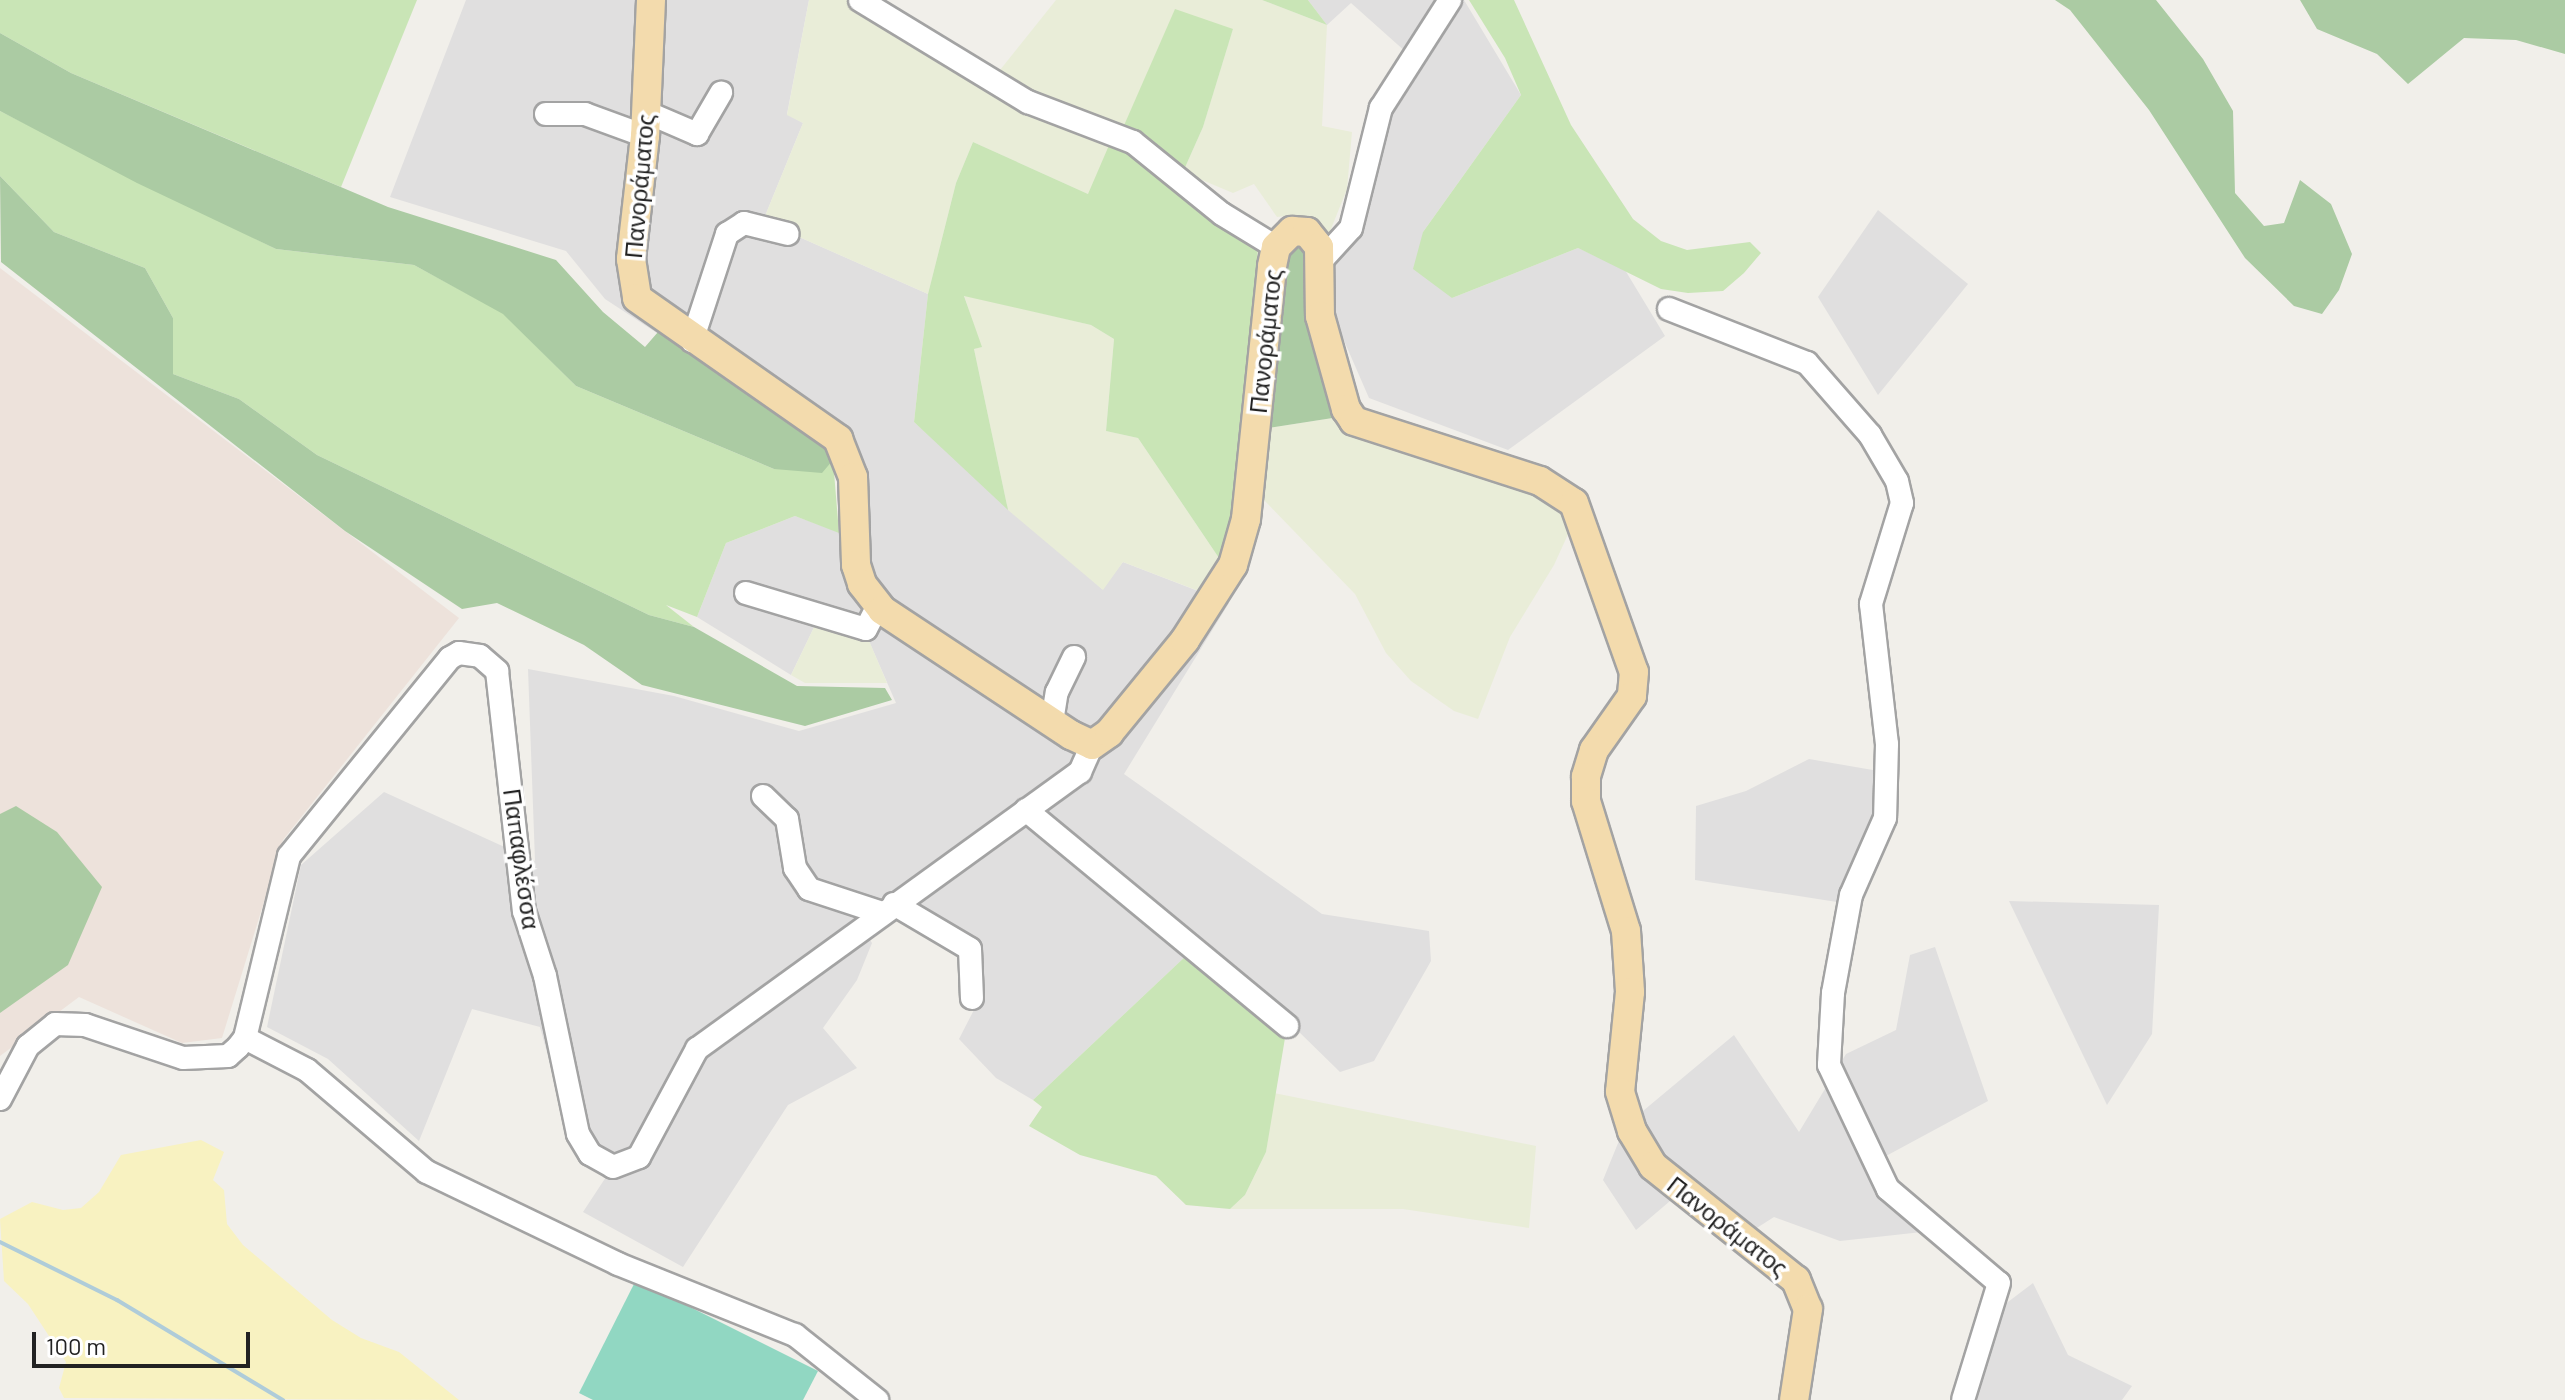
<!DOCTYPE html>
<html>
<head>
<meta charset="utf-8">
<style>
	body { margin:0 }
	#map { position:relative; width:2565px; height:1400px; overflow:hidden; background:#f1efea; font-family:Barlow,sans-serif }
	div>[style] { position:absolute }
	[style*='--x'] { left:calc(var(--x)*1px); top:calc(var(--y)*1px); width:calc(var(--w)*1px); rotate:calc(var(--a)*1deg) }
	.residential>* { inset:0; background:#e0dfdf }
	.military>* { inset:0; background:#ede2db }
	.farmland>* { inset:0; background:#e9edd8 }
	.grass>* { inset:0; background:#c9e5b6 }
	.forest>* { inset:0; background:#abcba3 }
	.sand>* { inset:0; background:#f8f2c1 }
	.pitch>* { inset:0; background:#91d7c2 }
	.stream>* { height:4px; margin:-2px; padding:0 2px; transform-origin:2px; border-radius:2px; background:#afccd9 }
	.roads { filter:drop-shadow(2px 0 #a3a3a3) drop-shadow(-2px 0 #a3a3a3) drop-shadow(0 2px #a3a3a3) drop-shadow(0 -2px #a3a3a3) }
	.minor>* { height:22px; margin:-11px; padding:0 11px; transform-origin:11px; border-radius:11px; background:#fff }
	.major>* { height:28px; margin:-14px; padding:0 14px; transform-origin:14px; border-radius:14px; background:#f3dbad }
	span { translate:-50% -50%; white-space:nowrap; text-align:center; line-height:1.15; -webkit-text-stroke:7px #fff; paint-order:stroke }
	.street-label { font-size:24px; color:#222 }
	.scale { position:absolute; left:32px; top:1332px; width:218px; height:36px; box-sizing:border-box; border:4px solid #222; border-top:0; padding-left:10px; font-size:24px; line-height:28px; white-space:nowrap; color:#222; -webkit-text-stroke:6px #fff; paint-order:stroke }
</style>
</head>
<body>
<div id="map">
	<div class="residential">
		<i style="clip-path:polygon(466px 0,809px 0,787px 114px,803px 123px,763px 221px,928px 294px,914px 422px,1102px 589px,1123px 562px,1229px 603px,1124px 774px,1322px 914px,1429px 931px,1431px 961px,1374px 1061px,1340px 1072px,1204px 939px,1033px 1100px,996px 1078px,959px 1039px,978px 1002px,980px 944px,894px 894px,857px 920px,872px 943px,857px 980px,823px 1028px,857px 1068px,788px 1105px,683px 1267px,583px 1212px,606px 1177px,575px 1155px,540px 1027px,472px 1009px,419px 1141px,328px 1059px,267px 1027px,301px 865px,384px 792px,535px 861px,528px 669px,674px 696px,799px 731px,896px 703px,861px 623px,820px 615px,791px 675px,697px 617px,726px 543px,795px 516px,839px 532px,838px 472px,808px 432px,605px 299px,566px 251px,390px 197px)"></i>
		<i style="clip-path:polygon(1308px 0,1464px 0,1521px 95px,1423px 232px,1452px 298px,1578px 248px,1625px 270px,1665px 336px,1508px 450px,1369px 398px,1332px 313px,1333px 264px,1353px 244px,1389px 109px,1416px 61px,1351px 3px,1327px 25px)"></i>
		<i style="clip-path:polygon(1878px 210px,1968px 284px,1878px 395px,1818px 297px)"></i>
		<i style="clip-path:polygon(1809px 759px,1896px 774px,1837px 902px,1695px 880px,1696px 806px,1746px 791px)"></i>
		<i style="clip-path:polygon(2009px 901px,2159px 905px,2152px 1034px,2107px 1105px)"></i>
		<i style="clip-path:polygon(1935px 947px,1988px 1101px,1886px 1156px,1897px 1180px,1938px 1217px,1922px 1232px,1840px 1241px,1774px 1217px,1752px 1231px,1690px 1184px,1636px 1230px,1603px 1180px,1625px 1126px,1734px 1035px,1799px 1132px,1846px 1054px,1896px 1030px,1910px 955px)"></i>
		<i style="clip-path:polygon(2033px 1283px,2068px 1355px,2132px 1386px,2122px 1400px,1966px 1400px,2000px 1308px)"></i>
	</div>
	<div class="military">
		<i style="clip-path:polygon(0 268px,459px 618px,283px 840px,222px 1038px,182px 1043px,79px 997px,0 1056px)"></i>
	</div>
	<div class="farmland">
		<i style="clip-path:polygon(809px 0,850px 0,1113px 136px,1095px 187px,1088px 194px,973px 142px,956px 183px,928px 294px,763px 221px,803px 123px,787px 115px)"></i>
		<i style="clip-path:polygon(1056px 0,1262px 0,1327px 25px,1322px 126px,1352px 132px,1347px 189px,1325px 244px,1310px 224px,1294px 215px,1277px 217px,1254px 184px,1233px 193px,1183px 172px,1203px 127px,1233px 29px,1122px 130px,1061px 110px,996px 75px)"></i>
		<i style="clip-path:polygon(964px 295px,1091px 325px,1114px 339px,1106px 431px,1138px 438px,1221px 561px,1204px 593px,1123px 562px,1103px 590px,1008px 510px,974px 349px,981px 347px)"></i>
		<i style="clip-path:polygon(1339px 417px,1544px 487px,1575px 519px,1554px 565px,1510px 637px,1478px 719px,1454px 711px,1411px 681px,1386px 653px,1355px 594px,1261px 497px,1262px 429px)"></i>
		<i style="clip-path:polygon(817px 621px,867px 636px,887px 683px,805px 683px,791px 675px)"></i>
		<i style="clip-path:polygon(1274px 1093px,1536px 1146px,1529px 1228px,1403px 1209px,1230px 1209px,1245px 1195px,1266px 1152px)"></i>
	</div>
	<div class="grass">
		<i style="clip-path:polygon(0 0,417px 0,341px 187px,71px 73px,0 33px)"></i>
		<i style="clip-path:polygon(1262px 0,1308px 0,1327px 25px)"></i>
		<i style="clip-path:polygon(1469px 0,1514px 0,1571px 125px,1633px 219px,1661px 241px,1687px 250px,1750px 242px,1761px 253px,1744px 273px,1723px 291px,1688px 293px,1661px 289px,1578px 248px,1452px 298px,1413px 269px,1423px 232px,1521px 95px,1505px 58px)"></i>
		<i style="clip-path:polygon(1175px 9px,1233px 29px,1203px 127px,1183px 172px,1122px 130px)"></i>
		<i style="clip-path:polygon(0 111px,276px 249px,414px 265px,503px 313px,576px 386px,774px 469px,833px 460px,839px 533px,795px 516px,726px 543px,697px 617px,666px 605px,694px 627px,649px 615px,317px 455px,239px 399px,173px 374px,173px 318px,145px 268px,54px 232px,0 176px)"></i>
		<i style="clip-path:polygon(1113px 136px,1258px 247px,1251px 366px,1230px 534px,1221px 561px,1138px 438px,1106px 431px,1114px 339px,1091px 325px,964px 296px,982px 347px,974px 349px,1008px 510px,914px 422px,928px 294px,956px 183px,973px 142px,1088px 194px)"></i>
		<i style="clip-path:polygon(1188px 954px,1285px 1038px,1266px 1152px,1245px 1195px,1230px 1209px,1186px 1205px,1156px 1176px,1080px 1155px,1029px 1126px,1042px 1107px,1033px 1100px)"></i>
	</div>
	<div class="forest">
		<i style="clip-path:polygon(2055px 0,2156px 0,2203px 59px,2233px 111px,2235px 193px,2264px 226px,2284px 223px,2300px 180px,2331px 204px,2352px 254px,2339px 290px,2322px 314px,2294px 306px,2245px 258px,2149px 110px,2070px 10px)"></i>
		<i style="clip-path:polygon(2300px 0,2565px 0,2565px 54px,2516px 40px,2464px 38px,2408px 84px,2377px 54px,2317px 29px)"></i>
		<i style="clip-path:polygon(0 33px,71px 73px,388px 207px,556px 260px,603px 312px,645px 347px,658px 332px,808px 432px,825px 445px,833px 460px,822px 473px,774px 469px,576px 386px,503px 314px,414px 265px,276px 249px,137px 183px,0 111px)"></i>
		<i style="clip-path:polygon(0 176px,54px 232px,145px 268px,173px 318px,173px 374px,239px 399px,317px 455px,649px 615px,694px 627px,797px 686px,885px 688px,892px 700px,805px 726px,642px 685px,584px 645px,497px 603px,462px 609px,345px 531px,1px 262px)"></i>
		<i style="clip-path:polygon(1304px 238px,1339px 417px,1262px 429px,1278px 260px)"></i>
		<i style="clip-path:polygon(16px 806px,57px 832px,102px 887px,68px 965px,0 1013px,0 814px)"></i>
	</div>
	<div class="sand">
		<i style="clip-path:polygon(201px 1140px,224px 1152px,213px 1180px,224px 1190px,227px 1224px,243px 1245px,332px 1320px,361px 1338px,399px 1352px,459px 1400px,64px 1398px,59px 1388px,66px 1362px,28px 1304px,4px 1281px,0 1219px,32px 1202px,63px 1210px,81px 1208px,99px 1192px,121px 1155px)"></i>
	</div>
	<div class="pitch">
		<i style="clip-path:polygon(636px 1280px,818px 1371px,803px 1400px,593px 1400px,579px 1393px)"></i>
	</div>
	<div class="stream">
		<i style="--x:0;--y:1242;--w:131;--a:26.4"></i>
		<i style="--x:117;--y:1300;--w:194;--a:31.1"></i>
	</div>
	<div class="roads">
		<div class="minor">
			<i style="--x:860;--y:0;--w:197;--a:31.3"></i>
			<i style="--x:1028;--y:102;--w:112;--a:20.9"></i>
			<i style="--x:1133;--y:142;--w:114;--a:39"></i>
			<i style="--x:1222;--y:214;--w:63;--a:31.4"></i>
			<i style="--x:646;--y:112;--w:56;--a:23.3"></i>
			<i style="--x:697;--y:134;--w:48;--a:-59.7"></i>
			<i style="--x:546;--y:114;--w:39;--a:0"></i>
			<i style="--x:585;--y:114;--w:64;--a:20.1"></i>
			<i style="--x:1319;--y:263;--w:47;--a:-47.6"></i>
			<i style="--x:1351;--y:228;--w:124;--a:-76"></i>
			<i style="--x:1381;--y:108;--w:128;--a:-57.4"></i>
			<i style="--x:1669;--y:309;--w:148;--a:21.4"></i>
			<i style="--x:1807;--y:363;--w:96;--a:48.8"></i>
			<i style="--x:1870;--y:435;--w:53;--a:59.6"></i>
			<i style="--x:1897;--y:481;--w:23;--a:77"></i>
			<i style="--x:1902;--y:503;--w:106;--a:107.1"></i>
			<i style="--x:1871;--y:604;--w:141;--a:83.5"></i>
			<i style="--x:1887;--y:744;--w:74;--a:91.5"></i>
			<i style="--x:1885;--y:818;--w:84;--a:113.8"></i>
			<i style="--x:1851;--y:895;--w:100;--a:100.4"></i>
			<i style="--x:1833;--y:993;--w:72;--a:93.2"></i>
			<i style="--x:1829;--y:1065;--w:137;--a:64.6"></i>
			<i style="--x:1888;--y:1189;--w:145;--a:40.3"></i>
			<i style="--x:1999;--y:1283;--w:122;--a:107.1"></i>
			<i style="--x:692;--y:341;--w:113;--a:-71.9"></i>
			<i style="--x:727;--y:234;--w:20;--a:-33"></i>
			<i style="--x:744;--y:223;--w:45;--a:14"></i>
			<i style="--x:746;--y:593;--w:125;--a:16.7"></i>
			<i style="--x:866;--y:629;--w:27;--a:-63"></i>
			<i style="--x:1052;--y:722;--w:30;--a:-81"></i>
			<i style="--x:1057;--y:692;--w:39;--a:-64"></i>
			<i style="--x:763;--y:796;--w:33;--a:44"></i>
			<i style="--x:787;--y:819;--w:50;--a:80.7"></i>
			<i style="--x:795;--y:868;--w:25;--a:56"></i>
			<i style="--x:809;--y:889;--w:77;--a:18.2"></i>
			<i style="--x:1026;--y:810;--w:339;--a:39.6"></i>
			<i style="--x:894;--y:904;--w:88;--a:30.6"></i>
			<i style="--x:970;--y:949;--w:49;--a:87.7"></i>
			<i style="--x:245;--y:1038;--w:70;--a:27.3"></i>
			<i style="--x:307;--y:1070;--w:157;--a:40.4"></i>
			<i style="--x:427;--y:1172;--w:212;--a:25.7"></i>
			<i style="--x:618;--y:1264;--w:191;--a:21.9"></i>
			<i style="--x:795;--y:1335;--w:105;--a:38.4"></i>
			<i style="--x:0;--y:1099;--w:60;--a:-62.2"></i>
			<i style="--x:28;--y:1046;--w:35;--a:-39"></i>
			<i style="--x:55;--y:1024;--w:30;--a:2"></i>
			<i style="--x:85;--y:1025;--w:103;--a:18.6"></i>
			<i style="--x:183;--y:1058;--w:45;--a:-2.5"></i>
			<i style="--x:228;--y:1056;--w:13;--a:-42"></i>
			<i style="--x:238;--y:1047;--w:11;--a:-52"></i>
			<i style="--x:245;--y:1038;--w:187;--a:-76.4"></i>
			<i style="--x:289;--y:856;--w:255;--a:-50.9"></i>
			<i style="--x:450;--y:658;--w:10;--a:-29"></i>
			<i style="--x:459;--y:653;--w:21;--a:8"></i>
			<i style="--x:480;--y:656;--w:23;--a:41"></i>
			<i style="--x:497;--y:671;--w:242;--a:83.6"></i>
			<i style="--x:524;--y:911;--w:68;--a:72.1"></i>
			<i style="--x:545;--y:976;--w:161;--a:78.2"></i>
			<i style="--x:578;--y:1134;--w:23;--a:59"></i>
			<i style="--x:590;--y:1154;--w:26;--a:29"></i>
			<i style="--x:613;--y:1167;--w:28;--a:-21"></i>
			<i style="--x:639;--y:1157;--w:123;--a:-61.8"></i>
			<i style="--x:697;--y:1049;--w:473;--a:-35.9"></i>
			<i style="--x:1080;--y:772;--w:30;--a:-66"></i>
		</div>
		<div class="major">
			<i style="--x:651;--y:0;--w:136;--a:92.5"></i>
			<i style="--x:645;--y:136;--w:124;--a:96.5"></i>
			<i style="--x:631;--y:259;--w:39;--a:81"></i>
			<i style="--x:637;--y:298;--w:246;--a:35"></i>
			<i style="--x:838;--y:439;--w:41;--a:68.5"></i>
			<i style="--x:853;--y:477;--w:88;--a:88"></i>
			<i style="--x:856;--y:565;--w:20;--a:72"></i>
			<i style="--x:862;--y:584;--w:33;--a:52"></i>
			<i style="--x:882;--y:610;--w:227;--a:33.5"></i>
			<i style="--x:1071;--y:735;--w:23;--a:25"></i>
			<i style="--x:1092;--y:745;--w:21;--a:-35"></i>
			<i style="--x:1109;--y:733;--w:120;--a:-50.7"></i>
			<i style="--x:1185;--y:640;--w:89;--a:-57.4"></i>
			<i style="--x:1233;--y:565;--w:48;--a:-74.2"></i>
			<i style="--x:1246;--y:519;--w:254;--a:-84.1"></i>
			<i style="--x:1272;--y:266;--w:19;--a:-78"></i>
			<i style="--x:1276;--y:247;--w:23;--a:-45"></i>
			<i style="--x:1292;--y:231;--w:15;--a:4"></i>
			<i style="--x:1307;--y:232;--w:19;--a:51"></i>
			<i style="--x:1319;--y:247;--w:69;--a:89.2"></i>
			<i style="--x:1320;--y:316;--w:97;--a:74.4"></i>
			<i style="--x:1346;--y:409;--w:14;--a:56"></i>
			<i style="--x:1354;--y:421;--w:195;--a:17.9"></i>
			<i style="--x:1540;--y:481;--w:40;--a:32.9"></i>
			<i style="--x:1574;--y:503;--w:179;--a:70.5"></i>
			<i style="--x:1634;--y:672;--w:24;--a:95"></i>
			<i style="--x:1632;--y:696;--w:66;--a:125.1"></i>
			<i style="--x:1594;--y:750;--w:28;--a:107"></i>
			<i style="--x:1586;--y:777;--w:24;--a:90"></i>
			<i style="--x:1586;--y:801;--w:136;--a:72.9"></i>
			<i style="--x:1626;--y:931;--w:61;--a:86.2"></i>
			<i style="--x:1630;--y:992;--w:100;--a:95.7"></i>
			<i style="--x:1620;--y:1092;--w:41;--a:72.9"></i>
			<i style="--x:1632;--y:1131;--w:41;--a:59"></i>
			<i style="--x:1653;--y:1166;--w:183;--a:38.6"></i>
			<i style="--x:1796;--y:1280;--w:31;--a:68"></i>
			<i style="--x:1808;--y:1309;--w:92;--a:98.7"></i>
		</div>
	</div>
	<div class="street-label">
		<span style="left:639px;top:186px;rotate:-85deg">Πανοράματος</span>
		<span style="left:1265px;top:341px;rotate:-84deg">Πανοράματος</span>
		<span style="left:522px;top:859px;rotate:82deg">Παπαφλέσσα</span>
		<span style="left:1728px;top:1226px;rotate:38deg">Πανοράματος</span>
	</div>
	<div class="scale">100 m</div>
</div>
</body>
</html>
